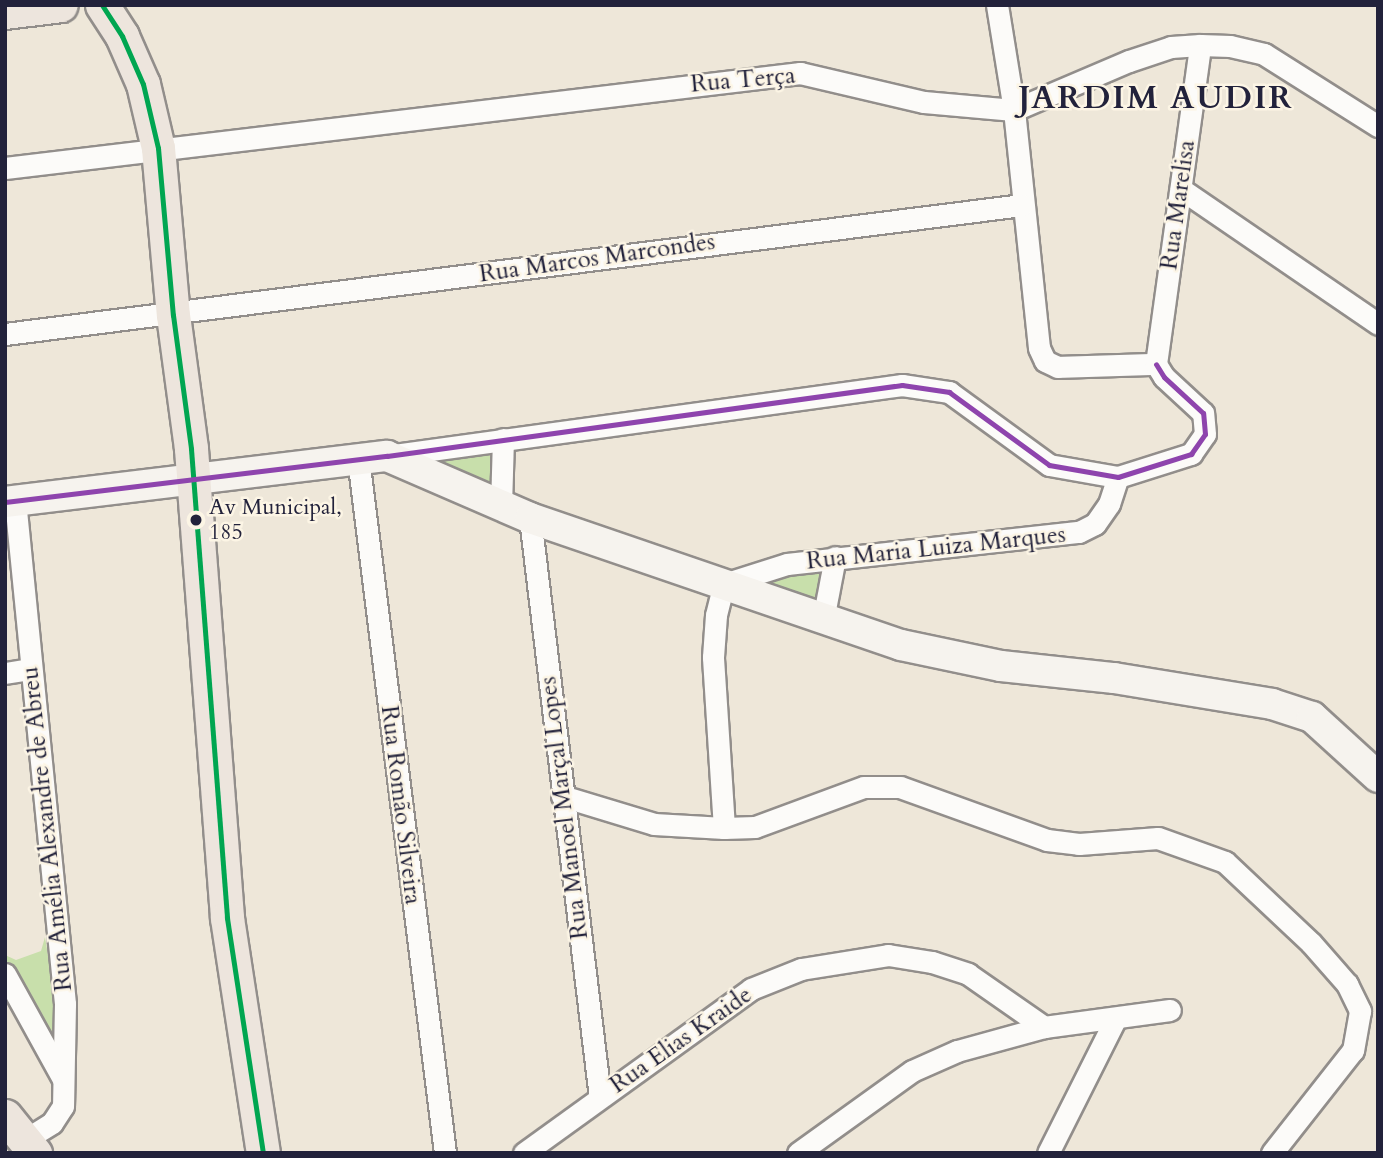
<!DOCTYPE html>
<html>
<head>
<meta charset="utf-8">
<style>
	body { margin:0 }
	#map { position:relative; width:1383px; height:1158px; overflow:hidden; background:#eee7d9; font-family:Cardo,serif }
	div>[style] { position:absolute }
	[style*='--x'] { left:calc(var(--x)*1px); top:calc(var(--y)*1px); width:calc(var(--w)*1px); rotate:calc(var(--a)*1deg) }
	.green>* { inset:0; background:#c8dfab }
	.roads { filter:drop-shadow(2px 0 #928e8b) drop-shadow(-2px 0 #928e8b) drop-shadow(0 2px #928e8b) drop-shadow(0 -2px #928e8b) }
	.minor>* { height:21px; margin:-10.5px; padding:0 10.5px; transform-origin:10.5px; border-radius:10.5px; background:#fcfbf9 }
	.secondary>* { height:30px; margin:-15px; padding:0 15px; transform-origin:15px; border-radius:15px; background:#f6f3ee }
	.primary>* { height:33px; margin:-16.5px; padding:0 16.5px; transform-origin:16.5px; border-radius:16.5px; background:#ede5dd }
	.bus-1>* { height:5px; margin:-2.5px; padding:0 2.5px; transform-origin:2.5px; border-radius:2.5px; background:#00a651 }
	.bus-2>* { height:5px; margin:-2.5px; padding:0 2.5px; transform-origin:2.5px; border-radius:2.5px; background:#8e44ad }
	.dots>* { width:19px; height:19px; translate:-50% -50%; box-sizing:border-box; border:4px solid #fcf5e5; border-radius:50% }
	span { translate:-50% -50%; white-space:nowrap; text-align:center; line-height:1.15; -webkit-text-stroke:5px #fcf5e5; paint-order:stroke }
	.bus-label { font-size:22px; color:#22223b }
	.left { translate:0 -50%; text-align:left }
	.street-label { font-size:24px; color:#22223b }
	.district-label { font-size:32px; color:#22223b; font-weight:700; letter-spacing:2px }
	.frame { position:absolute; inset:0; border:7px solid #22223b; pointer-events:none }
</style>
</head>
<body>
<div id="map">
	<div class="green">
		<i style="clip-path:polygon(488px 452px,497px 456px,497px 480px,488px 487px,425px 464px,428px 456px)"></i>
		<i style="clip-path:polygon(819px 573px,825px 586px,819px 606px,761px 583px,795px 574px)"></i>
		<i style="clip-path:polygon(45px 937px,60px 1028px,46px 1034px,5px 959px,5px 955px,16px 960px,41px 951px)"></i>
	</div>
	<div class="roads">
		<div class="minor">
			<i style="--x:997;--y:5;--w:106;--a:80.8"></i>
			<i style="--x:1014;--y:110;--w:239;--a:84"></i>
			<i style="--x:1039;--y:348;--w:14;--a:65"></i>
			<i style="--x:1045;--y:361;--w:14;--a:25"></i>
			<i style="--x:1058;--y:367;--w:98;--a:-1.8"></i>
			<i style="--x:5;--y:168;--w:801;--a:-6.81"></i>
			<i style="--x:800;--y:73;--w:127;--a:13.2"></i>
			<i style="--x:924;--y:102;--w:90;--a:5.1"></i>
			<i style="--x:1014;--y:110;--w:125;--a:-23.1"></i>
			<i style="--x:1129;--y:61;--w:44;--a:-18.4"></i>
			<i style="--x:1171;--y:47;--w:29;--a:-4"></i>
			<i style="--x:1200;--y:45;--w:30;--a:2"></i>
			<i style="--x:1230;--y:46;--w:35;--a:13"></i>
			<i style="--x:1264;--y:54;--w:135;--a:32.3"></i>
			<i style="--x:1181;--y:189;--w:239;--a:34.4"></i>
			<i style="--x:5;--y:334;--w:1025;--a:-7.23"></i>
			<i style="--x:1156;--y:364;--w:322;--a:-82.1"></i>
			<i style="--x:387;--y:456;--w:520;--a:-7.85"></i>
			<i style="--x:902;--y:385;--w:48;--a:8.5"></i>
			<i style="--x:949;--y:392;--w:124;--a:36.1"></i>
			<i style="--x:1049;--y:465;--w:70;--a:9.9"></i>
			<i style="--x:1118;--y:477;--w:77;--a:-17.5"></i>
			<i style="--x:1191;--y:454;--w:24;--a:-55"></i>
			<i style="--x:1205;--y:434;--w:21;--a:-95"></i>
			<i style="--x:1203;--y:413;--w:53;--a:-137.3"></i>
			<i style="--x:1164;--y:377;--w:15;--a:-122"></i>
			<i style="--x:358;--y:458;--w:700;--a:82.86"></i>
			<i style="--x:15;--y:500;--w:506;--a:84.33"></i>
			<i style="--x:65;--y:1004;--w:102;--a:91.1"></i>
			<i style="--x:63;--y:1106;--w:20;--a:123"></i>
			<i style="--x:52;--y:1123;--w:32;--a:148"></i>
			<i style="--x:501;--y:506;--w:67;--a:-88.3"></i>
			<i style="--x:530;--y:518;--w:583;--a:83.11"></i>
			<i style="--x:823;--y:620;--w:64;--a:-79.2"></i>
			<i style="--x:5;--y:673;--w:26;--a:-9"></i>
			<i style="--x:562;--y:796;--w:96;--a:16.9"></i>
			<i style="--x:654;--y:824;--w:70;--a:3.3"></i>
			<i style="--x:724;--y:828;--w:31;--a:-2"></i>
			<i style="--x:755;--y:827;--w:116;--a:-20.2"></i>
			<i style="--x:864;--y:787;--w:36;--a:0"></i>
			<i style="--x:900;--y:787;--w:156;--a:19.8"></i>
			<i style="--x:1047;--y:840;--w:32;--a:7"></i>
			<i style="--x:1079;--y:844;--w:79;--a:-4.3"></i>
			<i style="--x:1158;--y:838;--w:71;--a:19.7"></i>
			<i style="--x:1225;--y:862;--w:118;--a:43.3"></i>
			<i style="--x:1311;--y:943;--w:55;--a:48.7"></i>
			<i style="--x:1347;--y:984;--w:30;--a:64"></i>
			<i style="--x:1360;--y:1011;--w:40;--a:100"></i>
			<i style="--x:1353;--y:1050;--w:131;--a:128.2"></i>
			<i style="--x:724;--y:828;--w:171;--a:-93.7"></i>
			<i style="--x:713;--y:657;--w:42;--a:-85.9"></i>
			<i style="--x:716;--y:615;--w:32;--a:-76"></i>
			<i style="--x:724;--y:584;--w:66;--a:-17.6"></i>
			<i style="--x:787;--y:564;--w:294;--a:-6.3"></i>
			<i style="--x:1079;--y:532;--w:18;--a:-27"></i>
			<i style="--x:1095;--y:524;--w:24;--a:-55"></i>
			<i style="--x:1109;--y:504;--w:28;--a:-72"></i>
			<i style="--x:5;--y:974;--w:120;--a:61.1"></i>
			<i style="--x:524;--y:1153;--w:280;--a:-35.8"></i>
			<i style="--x:751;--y:989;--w:54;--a:-21.8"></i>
			<i style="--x:801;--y:969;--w:88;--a:-9.1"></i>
			<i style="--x:888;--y:955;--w:45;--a:9"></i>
			<i style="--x:932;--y:962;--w:38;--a:18"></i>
			<i style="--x:968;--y:974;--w:93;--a:34.9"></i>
			<i style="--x:798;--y:1153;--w:140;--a:-35.7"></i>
			<i style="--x:912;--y:1071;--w:49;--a:-24"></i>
			<i style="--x:957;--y:1051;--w:90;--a:-15.4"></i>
			<i style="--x:1044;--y:1027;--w:127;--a:-7.7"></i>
			<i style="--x:1048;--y:1153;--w:149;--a:-63.3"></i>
		</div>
		<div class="secondary">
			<i style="--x:5;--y:502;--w:385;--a:-6.9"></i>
			<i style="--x:387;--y:456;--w:156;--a:23.4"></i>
			<i style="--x:530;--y:518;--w:392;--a:18.9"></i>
			<i style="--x:901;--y:645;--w:102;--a:11.9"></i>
			<i style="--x:1001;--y:666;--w:114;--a:6.1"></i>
			<i style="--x:1114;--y:678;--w:160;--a:9.3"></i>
			<i style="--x:1272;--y:704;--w:42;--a:18"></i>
			<i style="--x:1312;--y:717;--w:89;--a:42.3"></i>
		</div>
		<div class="primary">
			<i style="--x:102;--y:5;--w:37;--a:57"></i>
			<i style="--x:122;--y:36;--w:52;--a:66.4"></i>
			<i style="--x:143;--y:84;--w:66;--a:76.8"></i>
			<i style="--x:158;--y:148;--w:168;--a:84.9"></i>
			<i style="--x:173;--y:315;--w:135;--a:82.3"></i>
			<i style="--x:191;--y:449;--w:470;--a:85.6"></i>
			<i style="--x:227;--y:918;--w:238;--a:81.3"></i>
			<i style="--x:5;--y:12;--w:56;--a:-7.1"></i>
			<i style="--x:5;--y:1116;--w:48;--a:51"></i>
		</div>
	</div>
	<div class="bus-1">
		<i style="--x:102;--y:5;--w:37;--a:57"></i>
		<i style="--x:122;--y:36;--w:52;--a:66.4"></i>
		<i style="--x:143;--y:84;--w:66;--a:76.8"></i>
		<i style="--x:158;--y:148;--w:168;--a:84.9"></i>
		<i style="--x:173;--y:315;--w:135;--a:82.3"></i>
		<i style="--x:191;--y:449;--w:470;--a:85.6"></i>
		<i style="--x:227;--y:918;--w:238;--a:81.3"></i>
	</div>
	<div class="bus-2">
		<i style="--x:5;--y:502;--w:385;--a:-6.9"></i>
		<i style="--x:387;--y:456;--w:520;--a:-7.85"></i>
		<i style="--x:902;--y:385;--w:48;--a:8.5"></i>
		<i style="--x:949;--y:392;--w:124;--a:36.1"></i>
		<i style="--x:1049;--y:465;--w:70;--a:9.9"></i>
		<i style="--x:1118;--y:477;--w:77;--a:-17.5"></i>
		<i style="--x:1191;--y:454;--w:24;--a:-55"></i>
		<i style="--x:1205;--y:434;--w:21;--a:-95"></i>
		<i style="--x:1203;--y:413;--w:53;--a:-137.3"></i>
		<i style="--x:1164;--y:377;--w:15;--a:-122"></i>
	</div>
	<div class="dots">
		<i style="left:196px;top:520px;background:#22223b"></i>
	</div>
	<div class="bus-label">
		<span class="left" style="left:209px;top:520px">Av Municipal,<br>185</span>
	</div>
	<div class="street-label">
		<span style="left:743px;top:80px;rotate:-5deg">Rua Terça</span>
		<span style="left:1178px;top:205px;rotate:-82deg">Rua Marelisa</span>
		<span style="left:597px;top:258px;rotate:-8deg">Rua Marcos Marcondes</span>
		<span style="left:936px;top:548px;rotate:-6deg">Rua Maria Luiza Marques</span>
		<span style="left:401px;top:805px;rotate:83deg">Rua Romão Silveira</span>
		<span style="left:564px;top:808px;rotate:-97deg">Rua Manoel Marçal Lopes</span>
		<span style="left:47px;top:829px;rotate:-96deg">Rua Amélia Alexandre de Abreu</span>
		<span style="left:681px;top:1040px;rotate:-35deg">Rua Elias Kraide</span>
	</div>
	<div class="district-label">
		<span style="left:1156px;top:98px">JARDIM AUDIR</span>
	</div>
	<div class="frame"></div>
</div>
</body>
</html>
